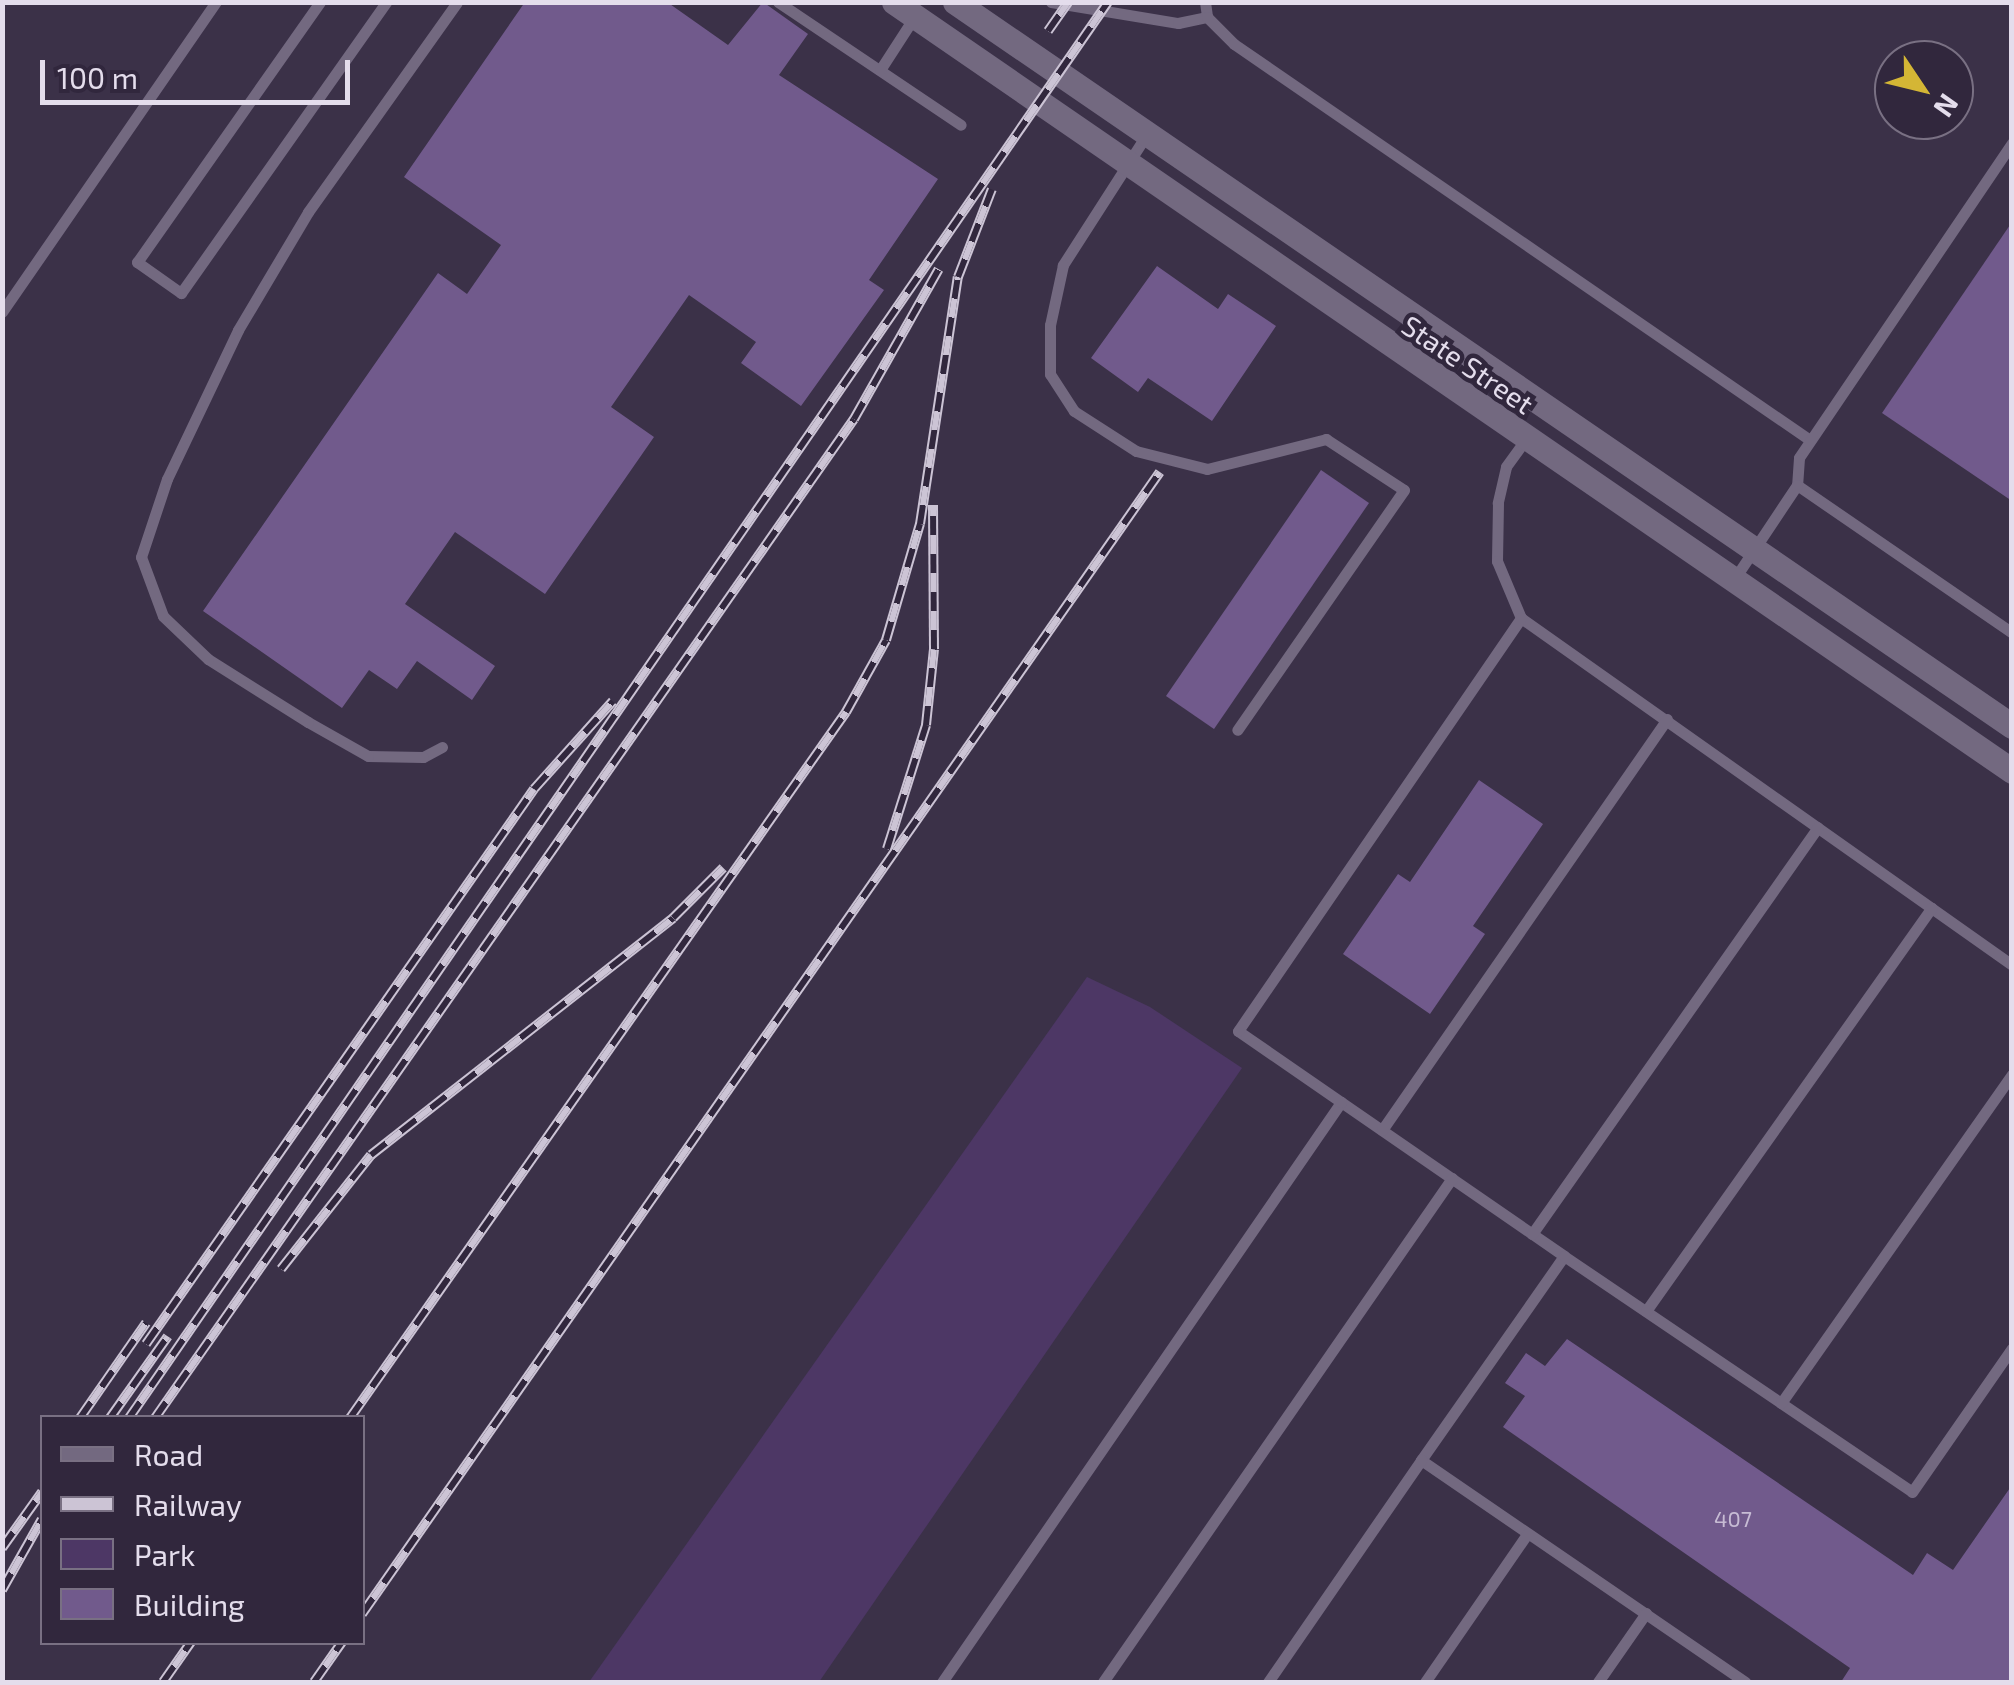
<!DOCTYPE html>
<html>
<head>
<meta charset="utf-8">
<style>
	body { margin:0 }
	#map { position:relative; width:2014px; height:1685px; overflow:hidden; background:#3b3148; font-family:"Exo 2",sans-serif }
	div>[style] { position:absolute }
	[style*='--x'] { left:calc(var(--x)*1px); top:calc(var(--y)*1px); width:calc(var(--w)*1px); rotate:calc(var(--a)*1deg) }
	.green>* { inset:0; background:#4d3765 }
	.building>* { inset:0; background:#715a8c }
	.service>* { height:11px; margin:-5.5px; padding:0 5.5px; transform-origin:5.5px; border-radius:5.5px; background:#736980 }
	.tertiary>* { height:25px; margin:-12.5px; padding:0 12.5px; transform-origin:12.5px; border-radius:12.5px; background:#736980 }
	.rail>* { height:10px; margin-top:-5px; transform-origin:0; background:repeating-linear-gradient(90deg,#31273d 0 19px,#ccc4d5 0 38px); box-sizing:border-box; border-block:2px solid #ccc4d5 }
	span { translate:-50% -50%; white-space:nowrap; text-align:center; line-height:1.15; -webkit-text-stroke:9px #31273d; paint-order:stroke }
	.number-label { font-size:22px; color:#c7bcd4 }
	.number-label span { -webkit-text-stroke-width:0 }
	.street-label { font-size:28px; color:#e4ddec }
	.frame { position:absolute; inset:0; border:5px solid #e4ddec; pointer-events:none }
	.legend { position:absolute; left:40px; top:1415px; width:325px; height:230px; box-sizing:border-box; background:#31273d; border:2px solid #797083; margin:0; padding:12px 18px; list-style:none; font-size:30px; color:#e4ddec }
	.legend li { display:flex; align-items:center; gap:20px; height:50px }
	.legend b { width:50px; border:2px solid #797083 }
	.north { position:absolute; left:1874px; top:40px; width:100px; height:100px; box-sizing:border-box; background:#31273d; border:2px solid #797083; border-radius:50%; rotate:125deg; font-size:28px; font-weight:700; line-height:40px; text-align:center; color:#e4ddec }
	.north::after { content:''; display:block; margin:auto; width:35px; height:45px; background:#d4b635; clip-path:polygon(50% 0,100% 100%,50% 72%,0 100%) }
	.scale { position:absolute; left:40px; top:60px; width:310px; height:45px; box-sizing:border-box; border:5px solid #e4ddec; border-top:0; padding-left:12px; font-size:30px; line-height:35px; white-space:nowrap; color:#e4ddec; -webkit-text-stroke:8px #31273d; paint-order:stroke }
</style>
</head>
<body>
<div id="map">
	<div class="green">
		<i style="clip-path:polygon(1087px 977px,1150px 1007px,1242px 1068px,819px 1682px,589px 1682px)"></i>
	</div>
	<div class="building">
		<i style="clip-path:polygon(525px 2px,667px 2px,728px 45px,763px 2px,808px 34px,779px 75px,938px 179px,869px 280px,884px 290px,801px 406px,741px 363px,756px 342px,689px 295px,611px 407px,654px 437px,545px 594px,455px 532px,405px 604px,495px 666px,472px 700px,417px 661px,397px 689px,369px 670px,342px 708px,203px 611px,438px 273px,467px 294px,501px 245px,404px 177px)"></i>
		<i style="clip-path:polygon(2012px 222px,2012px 501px,1882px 413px)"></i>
		<i style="clip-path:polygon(1157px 266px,1218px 309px,1228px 294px,1276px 326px,1212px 421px,1148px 378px,1138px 392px,1091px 358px)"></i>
		<i style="clip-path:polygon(1321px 470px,1369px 503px,1214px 729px,1166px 696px)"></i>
		<i style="clip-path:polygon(1479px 780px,1543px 824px,1473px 926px,1485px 934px,1430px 1014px,1343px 954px,1398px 874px,1410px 882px)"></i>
		<i style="clip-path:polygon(1567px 1339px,1913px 1575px,1927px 1553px,1953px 1570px,2012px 1485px,2012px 1682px,1841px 1682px,1850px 1668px,1503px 1427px,1525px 1396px,1505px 1383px,1526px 1353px,1545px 1366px)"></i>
	</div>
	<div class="service">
		<i style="--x:320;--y:2;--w:318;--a:125.1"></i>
		<i style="--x:137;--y:262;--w:54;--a:35.2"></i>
		<i style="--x:181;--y:293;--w:356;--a:-54.8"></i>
		<i style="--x:778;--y:2;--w:220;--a:33.9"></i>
		<i style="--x:1051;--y:2;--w:129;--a:9.4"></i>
		<i style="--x:1178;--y:23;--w:30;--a:-12"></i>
		<i style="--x:1205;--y:2;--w:15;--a:82"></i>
		<i style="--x:1207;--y:17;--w:38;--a:45"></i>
		<i style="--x:1234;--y:44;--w:699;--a:34.51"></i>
		<i style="--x:880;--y:70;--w:64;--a:-57.1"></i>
		<i style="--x:1147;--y:134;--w:156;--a:122.7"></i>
		<i style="--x:1063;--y:265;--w:61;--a:102.2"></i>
		<i style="--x:1050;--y:325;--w:49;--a:90"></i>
		<i style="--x:1050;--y:374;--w:44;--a:57"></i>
		<i style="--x:1074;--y:411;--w:74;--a:32.8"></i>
		<i style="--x:1136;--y:451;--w:73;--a:14.2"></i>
		<i style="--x:1207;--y:469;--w:123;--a:-14.1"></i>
		<i style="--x:1326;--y:439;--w:93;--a:33.2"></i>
		<i style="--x:1404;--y:490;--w:292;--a:124.8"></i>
		<i style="--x:2012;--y:143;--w:380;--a:124.1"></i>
		<i style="--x:1799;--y:458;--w:27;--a:94"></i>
		<i style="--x:1797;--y:485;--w:261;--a:34.5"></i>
		<i style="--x:2;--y:312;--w:377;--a:-55.4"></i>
		<i style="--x:1526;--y:439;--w:34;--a:126"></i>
		<i style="--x:1506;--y:467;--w:37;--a:103"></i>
		<i style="--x:1498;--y:503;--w:58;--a:91"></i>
		<i style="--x:1497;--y:561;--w:62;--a:67.2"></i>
		<i style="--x:1521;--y:618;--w:601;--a:35.25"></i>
		<i style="--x:1733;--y:581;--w:115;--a:-56.3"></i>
		<i style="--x:442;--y:747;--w:21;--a:152"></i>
		<i style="--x:423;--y:757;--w:55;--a:-179"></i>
		<i style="--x:368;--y:756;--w:69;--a:-150.5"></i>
		<i style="--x:308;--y:722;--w:118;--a:-147.8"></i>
		<i style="--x:208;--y:659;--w:62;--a:-136.3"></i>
		<i style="--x:163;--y:616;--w:63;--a:-110.4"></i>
		<i style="--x:141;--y:557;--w:82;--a:-71.6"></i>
		<i style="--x:167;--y:479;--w:165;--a:-64.5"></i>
		<i style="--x:238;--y:330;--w:137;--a:-59.3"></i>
		<i style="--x:308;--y:212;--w:257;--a:-54.6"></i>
		<i style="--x:1341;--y:1102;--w:271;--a:34.6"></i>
		<i style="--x:1564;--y:1256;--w:249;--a:125"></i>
		<i style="--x:1421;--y:1460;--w:393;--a:34.4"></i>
		<i style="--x:1382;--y:1130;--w:500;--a:-55.26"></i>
		<i style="--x:1532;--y:1234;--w:497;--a:-54.9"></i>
		<i style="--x:1564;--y:1256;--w:420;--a:34.1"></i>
		<i style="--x:1912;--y:1492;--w:175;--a:-55.2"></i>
		<i style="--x:1646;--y:1311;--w:494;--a:-54.7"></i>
		<i style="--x:1781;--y:1403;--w:402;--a:-54.9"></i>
		<i style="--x:942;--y:1682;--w:704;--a:-55.47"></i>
		<i style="--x:1341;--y:1102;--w:125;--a:-145.4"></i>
		<i style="--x:1238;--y:1031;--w:501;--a:-55.58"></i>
		<i style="--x:1103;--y:1682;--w:613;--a:-55.3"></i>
		<i style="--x:1268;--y:1682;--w:270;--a:-55.4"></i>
		<i style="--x:1425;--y:1682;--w:180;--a:-55.4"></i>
		<i style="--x:1598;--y:1682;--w:84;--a:-55.2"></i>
	</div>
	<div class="tertiary">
		<i style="--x:894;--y:2;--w:1357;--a:34.52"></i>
		<i style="--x:955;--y:2;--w:1281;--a:34.41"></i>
	</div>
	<div class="rail">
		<i style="--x:1048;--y:31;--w:35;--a:-55"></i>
		<i style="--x:887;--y:849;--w:130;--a:-72.5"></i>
		<i style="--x:926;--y:725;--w:76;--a:-84"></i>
		<i style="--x:934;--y:649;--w:144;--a:-90.4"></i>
		<i style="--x:281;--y:1269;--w:145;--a:-51.7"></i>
		<i style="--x:371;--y:1155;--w:384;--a:-38.1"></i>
		<i style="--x:673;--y:918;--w:71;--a:-45"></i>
		<i style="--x:146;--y:1344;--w:677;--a:-55.04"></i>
		<i style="--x:534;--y:789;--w:118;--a:-48.1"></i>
		<i style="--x:80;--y:1418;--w:116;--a:-55.2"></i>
		<i style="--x:110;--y:1418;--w:100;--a:-54.7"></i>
		<i style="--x:129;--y:1418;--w:1721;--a:-55.34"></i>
		<i style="--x:155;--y:1418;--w:1219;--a:-55.02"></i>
		<i style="--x:854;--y:419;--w:172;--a:-60.5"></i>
		<i style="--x:350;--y:1418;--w:863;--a:-54.91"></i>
		<i style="--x:846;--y:712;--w:82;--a:-60.9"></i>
		<i style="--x:886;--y:640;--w:121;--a:-73.7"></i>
		<i style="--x:920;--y:524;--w:250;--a:-81.3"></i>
		<i style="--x:958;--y:277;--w:94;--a:-68.9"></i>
		<i style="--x:2;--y:1548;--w:69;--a:-54.5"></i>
		<i style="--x:2;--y:1590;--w:81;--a:-60.6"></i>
		<i style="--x:362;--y:1614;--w:1393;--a:-55.06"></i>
		<i style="--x:163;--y:1682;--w:49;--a:-55"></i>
		<i style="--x:314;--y:1682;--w:49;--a:-55"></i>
	</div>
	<div class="number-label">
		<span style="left:1733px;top:1519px">407</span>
	</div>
	<div class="street-label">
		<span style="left:1468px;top:364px;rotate:34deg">State Street</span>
	</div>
	<div class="frame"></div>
	<ul class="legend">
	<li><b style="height:12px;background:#736980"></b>Road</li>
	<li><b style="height:12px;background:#ccc4d5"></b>Railway</li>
	<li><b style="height:28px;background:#4d3765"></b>Park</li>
	<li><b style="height:28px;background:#715a8c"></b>Building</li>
	</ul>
	<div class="north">N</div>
	<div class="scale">100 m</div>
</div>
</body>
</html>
